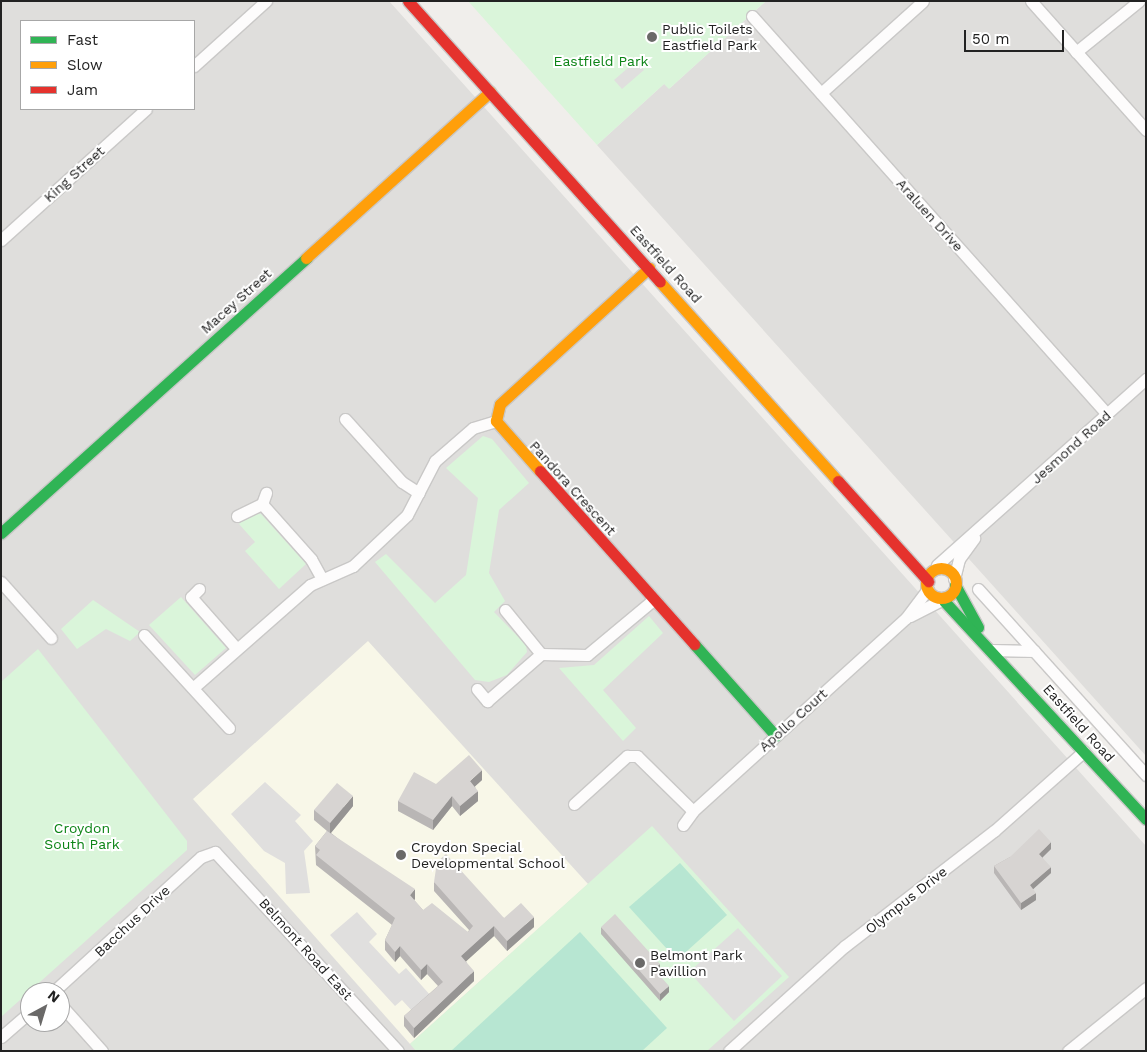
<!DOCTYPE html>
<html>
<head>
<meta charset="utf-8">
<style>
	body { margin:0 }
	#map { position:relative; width:1147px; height:1052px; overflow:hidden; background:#f0eeeb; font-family:"Work Sans",sans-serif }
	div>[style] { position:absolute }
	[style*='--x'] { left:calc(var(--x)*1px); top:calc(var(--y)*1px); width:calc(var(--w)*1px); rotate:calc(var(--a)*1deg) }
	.residential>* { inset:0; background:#dfdedc }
	.education>* { inset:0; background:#f8f7e8 }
	.park>* { inset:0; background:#daf5da }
	.pitch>* { inset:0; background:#b7e6d2 }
	.parking>* { inset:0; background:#e0dfde }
	.roads { filter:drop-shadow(1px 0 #c9c8c7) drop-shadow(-1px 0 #c9c8c7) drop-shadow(0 1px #c9c8c7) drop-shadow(0 -1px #c9c8c7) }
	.street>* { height:11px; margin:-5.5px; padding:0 5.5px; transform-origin:5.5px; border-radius:5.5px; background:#fdfcfc }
	.fast>* { height:11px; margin:-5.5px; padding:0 5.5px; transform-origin:5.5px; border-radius:5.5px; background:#30b455 }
	.slow>* { height:11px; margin:-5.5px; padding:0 5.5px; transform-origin:5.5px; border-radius:5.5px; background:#ff9f0a }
	.slow>.ring { margin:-5.5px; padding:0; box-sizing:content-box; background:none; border:11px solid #ff9f0a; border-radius:50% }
	.jam>* { height:11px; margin:-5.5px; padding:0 5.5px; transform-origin:5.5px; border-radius:5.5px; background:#e5322d }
	.wall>* { inset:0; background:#b9b6b5 }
	.shaded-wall>* { inset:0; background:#969493 }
	.building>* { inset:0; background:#d7d4d2 }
	.dots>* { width:14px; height:14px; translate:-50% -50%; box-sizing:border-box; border:2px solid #fff; border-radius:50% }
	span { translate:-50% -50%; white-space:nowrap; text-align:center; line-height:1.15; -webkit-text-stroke:4px #fff; paint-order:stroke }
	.poi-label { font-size:14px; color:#222 }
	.left { translate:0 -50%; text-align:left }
	.park-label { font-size:14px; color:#0c8416 }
	.street-label { font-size:14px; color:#222 }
	.frame { position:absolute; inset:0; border:2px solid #222; pointer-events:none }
	.legend { position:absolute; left:20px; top:20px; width:175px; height:90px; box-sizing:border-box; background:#fff; border:1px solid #a7a7a7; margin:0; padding:6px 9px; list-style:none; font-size:15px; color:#222 }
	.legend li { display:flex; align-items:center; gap:10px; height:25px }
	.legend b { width:25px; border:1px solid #a7a7a7 }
	.north { position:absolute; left:20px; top:982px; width:50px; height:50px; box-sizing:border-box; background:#fff; border:1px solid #a7a7a7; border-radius:50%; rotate:39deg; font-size:14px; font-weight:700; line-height:20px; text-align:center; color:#222 }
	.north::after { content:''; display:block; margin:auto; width:18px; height:22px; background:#6a6968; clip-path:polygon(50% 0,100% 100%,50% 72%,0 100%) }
	.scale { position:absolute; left:964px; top:30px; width:100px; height:22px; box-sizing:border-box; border:2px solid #222; border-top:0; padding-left:6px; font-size:15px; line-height:18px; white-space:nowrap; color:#222; -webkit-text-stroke:4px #fff; paint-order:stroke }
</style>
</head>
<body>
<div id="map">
	<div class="residential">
		<i style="clip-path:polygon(evenodd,1px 1px,389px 1px,1146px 846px,1146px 1051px,1px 1051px,1px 1px,21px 21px,194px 21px,194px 109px,21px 109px,21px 21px,1px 1px,30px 992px,60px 992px,60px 1022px,30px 1022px,30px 992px)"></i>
		<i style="clip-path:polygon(766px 1px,1146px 1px,1146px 756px,597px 145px,665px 83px,670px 88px)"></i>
	</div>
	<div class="education">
		<i style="clip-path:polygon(368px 641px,588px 884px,410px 1044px,193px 799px)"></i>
	</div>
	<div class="park">
		<i style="clip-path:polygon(468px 1px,766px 1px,669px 89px,664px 84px,597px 145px)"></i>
		<i style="clip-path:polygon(483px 436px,492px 439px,529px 483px,499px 510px,489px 573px,505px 601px,494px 612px,526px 645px,527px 652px,507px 675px,489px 682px,475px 680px,375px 562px,386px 554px,435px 603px,466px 575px,478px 498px,446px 468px)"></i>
		<i style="clip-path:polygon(251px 512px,261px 514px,306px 564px,279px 589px,245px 551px,255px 542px,239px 524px)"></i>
		<i style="clip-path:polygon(181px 597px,226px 648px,195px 675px,149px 625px)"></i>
		<i style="clip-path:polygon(93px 600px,140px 632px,130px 641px,106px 629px,77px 649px,61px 629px)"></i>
		<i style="clip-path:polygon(649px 616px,663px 633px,603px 690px,636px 728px,623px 741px,559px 668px,594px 665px)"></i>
		<i style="clip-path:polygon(38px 649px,187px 841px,187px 850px,1px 1017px,1px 682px)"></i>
		<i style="clip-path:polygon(652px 826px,789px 977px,707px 1051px,416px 1051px,410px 1044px)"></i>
	</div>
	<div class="pitch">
		<i style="clip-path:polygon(680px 863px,727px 915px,677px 960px,629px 907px)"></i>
		<i style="clip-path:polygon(580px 932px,667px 1028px,642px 1051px,451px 1051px)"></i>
	</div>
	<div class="parking">
		<i style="clip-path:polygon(636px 61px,644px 70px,622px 89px,614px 80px)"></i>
		<i style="clip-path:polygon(265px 782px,301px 815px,295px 821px,313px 841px,304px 851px,310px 893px,286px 894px,285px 863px,264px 851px,231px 814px)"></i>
		<i style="clip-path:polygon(357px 912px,377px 934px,369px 942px,399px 974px,406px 968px,431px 996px,413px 1012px,402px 1000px,395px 1006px,330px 935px)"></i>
		<i style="clip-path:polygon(738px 928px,782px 976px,734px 1021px,689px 972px)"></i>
	</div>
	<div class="roads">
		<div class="street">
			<i style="--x:1031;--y:1;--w:173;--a:48.3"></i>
			<i style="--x:752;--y:16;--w:533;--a:48.27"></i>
			<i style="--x:1076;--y:52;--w:81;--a:-39"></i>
			<i style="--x:194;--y:66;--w:97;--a:-42.1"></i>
			<i style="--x:821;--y:93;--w:137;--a:-42"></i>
			<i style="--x:1;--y:240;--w:195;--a:-42.1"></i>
			<i style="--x:345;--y:419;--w:85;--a:47.9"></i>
			<i style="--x:402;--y:482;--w:20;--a:33"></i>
			<i style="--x:262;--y:504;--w:74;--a:48.3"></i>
			<i style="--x:311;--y:559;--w:23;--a:61"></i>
			<i style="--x:237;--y:516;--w:28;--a:-26"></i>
			<i style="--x:262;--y:504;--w:12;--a:-70"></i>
			<i style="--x:937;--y:565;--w:280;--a:-41.7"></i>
			<i style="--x:954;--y:579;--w:21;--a:-76"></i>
			<i style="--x:959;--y:559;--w:26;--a:-54"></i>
			<i style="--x:1;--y:582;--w:75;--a:48.2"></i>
			<i style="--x:199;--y:589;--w:11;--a:135"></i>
			<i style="--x:191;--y:597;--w:68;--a:48.6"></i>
			<i style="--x:978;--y:589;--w:84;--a:47.9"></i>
			<i style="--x:505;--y:610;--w:57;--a:50.7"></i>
			<i style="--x:910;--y:616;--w:34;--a:-27"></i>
			<i style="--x:144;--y:635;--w:126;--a:47.6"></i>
			<i style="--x:992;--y:650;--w:42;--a:1.4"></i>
			<i style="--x:1034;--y:651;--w:167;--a:47.9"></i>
			<i style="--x:194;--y:687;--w:154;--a:-41.3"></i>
			<i style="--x:310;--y:585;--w:47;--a:-23.8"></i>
			<i style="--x:353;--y:566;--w:74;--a:-43.4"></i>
			<i style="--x:407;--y:515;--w:61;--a:-62.6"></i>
			<i style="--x:435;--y:461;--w:50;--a:-41"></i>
			<i style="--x:473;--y:428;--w:24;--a:-17"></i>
			<i style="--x:477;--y:689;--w:16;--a:50"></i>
			<i style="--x:487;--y:701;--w:72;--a:-41"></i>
			<i style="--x:541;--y:654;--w:46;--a:1.2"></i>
			<i style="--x:587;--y:655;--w:86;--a:-39.8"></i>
			<i style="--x:574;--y:804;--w:72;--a:-42.2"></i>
			<i style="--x:627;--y:756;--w:10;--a:0"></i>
			<i style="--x:637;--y:756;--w:78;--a:44.5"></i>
			<i style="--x:683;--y:825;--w:17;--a:-54"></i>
			<i style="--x:693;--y:811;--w:287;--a:-42.2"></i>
			<i style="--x:906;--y:618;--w:36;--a:-53"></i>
			<i style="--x:53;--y:992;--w:200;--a:-42.4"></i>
			<i style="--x:201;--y:857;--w:15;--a:-20"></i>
			<i style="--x:215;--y:852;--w:270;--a:47.4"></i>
			<i style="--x:60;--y:1004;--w:63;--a:48.2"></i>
			<i style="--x:1;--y:1037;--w:38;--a:-41"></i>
			<i style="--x:729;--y:1051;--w:156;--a:-42.2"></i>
			<i style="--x:845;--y:946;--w:188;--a:-37.7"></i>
			<i style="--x:994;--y:831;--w:120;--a:-41.6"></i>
			<i style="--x:1068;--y:1051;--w:100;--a:-38.9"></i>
		</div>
		<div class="fast">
			<i style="--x:1;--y:533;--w:411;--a:-42"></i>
			<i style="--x:955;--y:585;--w:48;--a:61.3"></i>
			<i style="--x:944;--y:601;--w:297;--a:47.2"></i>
			<i style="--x:694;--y:644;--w:123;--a:48.3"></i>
		</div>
		<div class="slow">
			<i style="--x:306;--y:258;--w:248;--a:-42.1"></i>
			<i style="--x:660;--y:282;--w:267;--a:48.2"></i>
			<i style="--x:540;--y:471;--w:67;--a:-131.3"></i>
			<i style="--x:496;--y:421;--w:17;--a:-77"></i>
			<i style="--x:500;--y:404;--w:202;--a:-42.4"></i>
			<i class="ring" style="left:926px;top:568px;width:19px;height:19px"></i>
		</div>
		<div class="jam">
			<i style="--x:408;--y:1;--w:377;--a:48.1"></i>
			<i style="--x:540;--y:471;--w:232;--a:48.3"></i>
			<i style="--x:838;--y:481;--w:135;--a:48"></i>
		</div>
	</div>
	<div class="wall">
		<i style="clip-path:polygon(482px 780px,475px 786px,478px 801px,460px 816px,452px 806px,433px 830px,398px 811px,398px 801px,436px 784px)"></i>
		<i style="clip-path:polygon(353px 806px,331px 833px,415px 899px,414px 900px,423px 910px,468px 932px,469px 930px,434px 891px,434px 882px,504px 918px,534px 927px,507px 951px,494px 936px,466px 961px,474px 981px,414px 1038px,404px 1026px,404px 1016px,438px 986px,427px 974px,421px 980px,400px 956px,395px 962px,385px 950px,385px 940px,392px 925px,316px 865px,315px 846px,327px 831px,314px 820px,314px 810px)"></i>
		<i style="clip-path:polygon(1051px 849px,1042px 857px,1051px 873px,1033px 889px,1036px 900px,1021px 910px,994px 873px,994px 866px,1010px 857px)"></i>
		<i style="clip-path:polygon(601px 927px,660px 971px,658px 973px,669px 992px,660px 1001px,601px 934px)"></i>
	</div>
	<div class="shaded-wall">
		<i style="clip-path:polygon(482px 770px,482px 780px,470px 791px,470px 781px)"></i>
		<i style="clip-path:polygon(478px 791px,478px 801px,460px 816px,460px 806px)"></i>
		<i style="clip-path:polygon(353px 796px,353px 806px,330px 834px,330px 823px)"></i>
		<i style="clip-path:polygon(452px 796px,452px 806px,433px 830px,433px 820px)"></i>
		<i style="clip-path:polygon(1051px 842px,1051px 849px,1039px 861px,1039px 854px)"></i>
		<i style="clip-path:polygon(1051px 867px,1051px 873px,1030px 892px,1030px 885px)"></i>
		<i style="clip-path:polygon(415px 889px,415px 899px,410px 905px,410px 895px)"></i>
		<i style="clip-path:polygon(1036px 893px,1036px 900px,1021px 910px,1021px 903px)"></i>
		<i style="clip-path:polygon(534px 917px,534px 927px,507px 951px,507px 941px)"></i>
		<i style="clip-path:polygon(494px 926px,494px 936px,461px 966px,461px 956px)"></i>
		<i style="clip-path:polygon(400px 946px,400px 956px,395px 962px,395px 952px)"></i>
		<i style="clip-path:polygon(427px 964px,427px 974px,421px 980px,421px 970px)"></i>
		<i style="clip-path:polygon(660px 964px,660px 971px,654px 976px,654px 969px)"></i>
		<i style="clip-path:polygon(474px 971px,474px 981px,414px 1038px,414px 1028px)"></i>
		<i style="clip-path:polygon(669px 986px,669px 992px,660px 1001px,660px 994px)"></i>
	</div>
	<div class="building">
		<i style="clip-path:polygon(469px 755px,482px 770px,470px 781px,478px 791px,460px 806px,452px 796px,433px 820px,398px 801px,414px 772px,436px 784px)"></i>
		<i style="clip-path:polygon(337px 783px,353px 796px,330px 823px,314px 810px)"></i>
		<i style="clip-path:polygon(1039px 829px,1051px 842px,1039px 854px,1051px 867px,1030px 885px,1036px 893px,1021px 903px,994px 866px,1010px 857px)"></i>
		<i style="clip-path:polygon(327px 831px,415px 889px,410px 895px,423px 910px,432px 903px,468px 932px,473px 926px,434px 882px,437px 862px,446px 854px,504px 918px,521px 903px,534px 917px,507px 941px,494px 926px,461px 956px,474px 971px,414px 1028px,404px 1016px,443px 982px,427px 964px,421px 970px,400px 946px,395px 952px,385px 940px,395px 918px,316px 855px,320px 850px,315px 846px)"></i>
		<i style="clip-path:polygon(615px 914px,660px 964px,654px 969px,669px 986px,660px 994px,601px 927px)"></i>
	</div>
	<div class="dots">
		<i style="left:652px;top:37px;background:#6a6968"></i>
		<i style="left:401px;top:855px;background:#6a6968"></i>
		<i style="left:640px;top:963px;background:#6a6968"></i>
	</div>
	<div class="poi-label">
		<span class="left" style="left:662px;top:37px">Public Toilets<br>Eastfield Park</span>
		<span class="left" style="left:411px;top:855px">Croydon Special<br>Developmental School</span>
		<span class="left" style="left:650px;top:963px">Belmont Park<br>Pavillion</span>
	</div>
	<div class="park-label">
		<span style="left:601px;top:61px">Eastfield Park</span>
		<span style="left:82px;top:836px">Croydon<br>South Park</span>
	</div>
	<div class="street-label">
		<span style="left:74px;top:174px;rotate:-42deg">King Street</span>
		<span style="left:930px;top:215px;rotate:48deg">Araluen Drive</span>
		<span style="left:666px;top:264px;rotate:48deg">Eastfield Road</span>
		<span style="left:236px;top:301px;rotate:-42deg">Macey Street</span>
		<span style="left:1071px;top:447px;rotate:-42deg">Jesmond Road</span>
		<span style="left:573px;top:488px;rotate:48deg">Pandora Crescent</span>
		<span style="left:793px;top:720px;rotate:-42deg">Apollo Court</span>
		<span style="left:1079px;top:723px;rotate:48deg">Eastfield Road</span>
		<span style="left:906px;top:900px;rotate:-38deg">Olympus Drive</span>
		<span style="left:132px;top:921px;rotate:-43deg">Bacchus Drive</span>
		<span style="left:306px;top:949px;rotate:48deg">Belmont Road East</span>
	</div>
	<div class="frame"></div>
	<ul class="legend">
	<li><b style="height:6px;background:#30b455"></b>Fast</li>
	<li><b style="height:6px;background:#ff9f0a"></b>Slow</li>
	<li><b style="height:6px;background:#e5322d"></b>Jam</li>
	</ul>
	<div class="north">N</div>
	<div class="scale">50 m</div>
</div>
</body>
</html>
